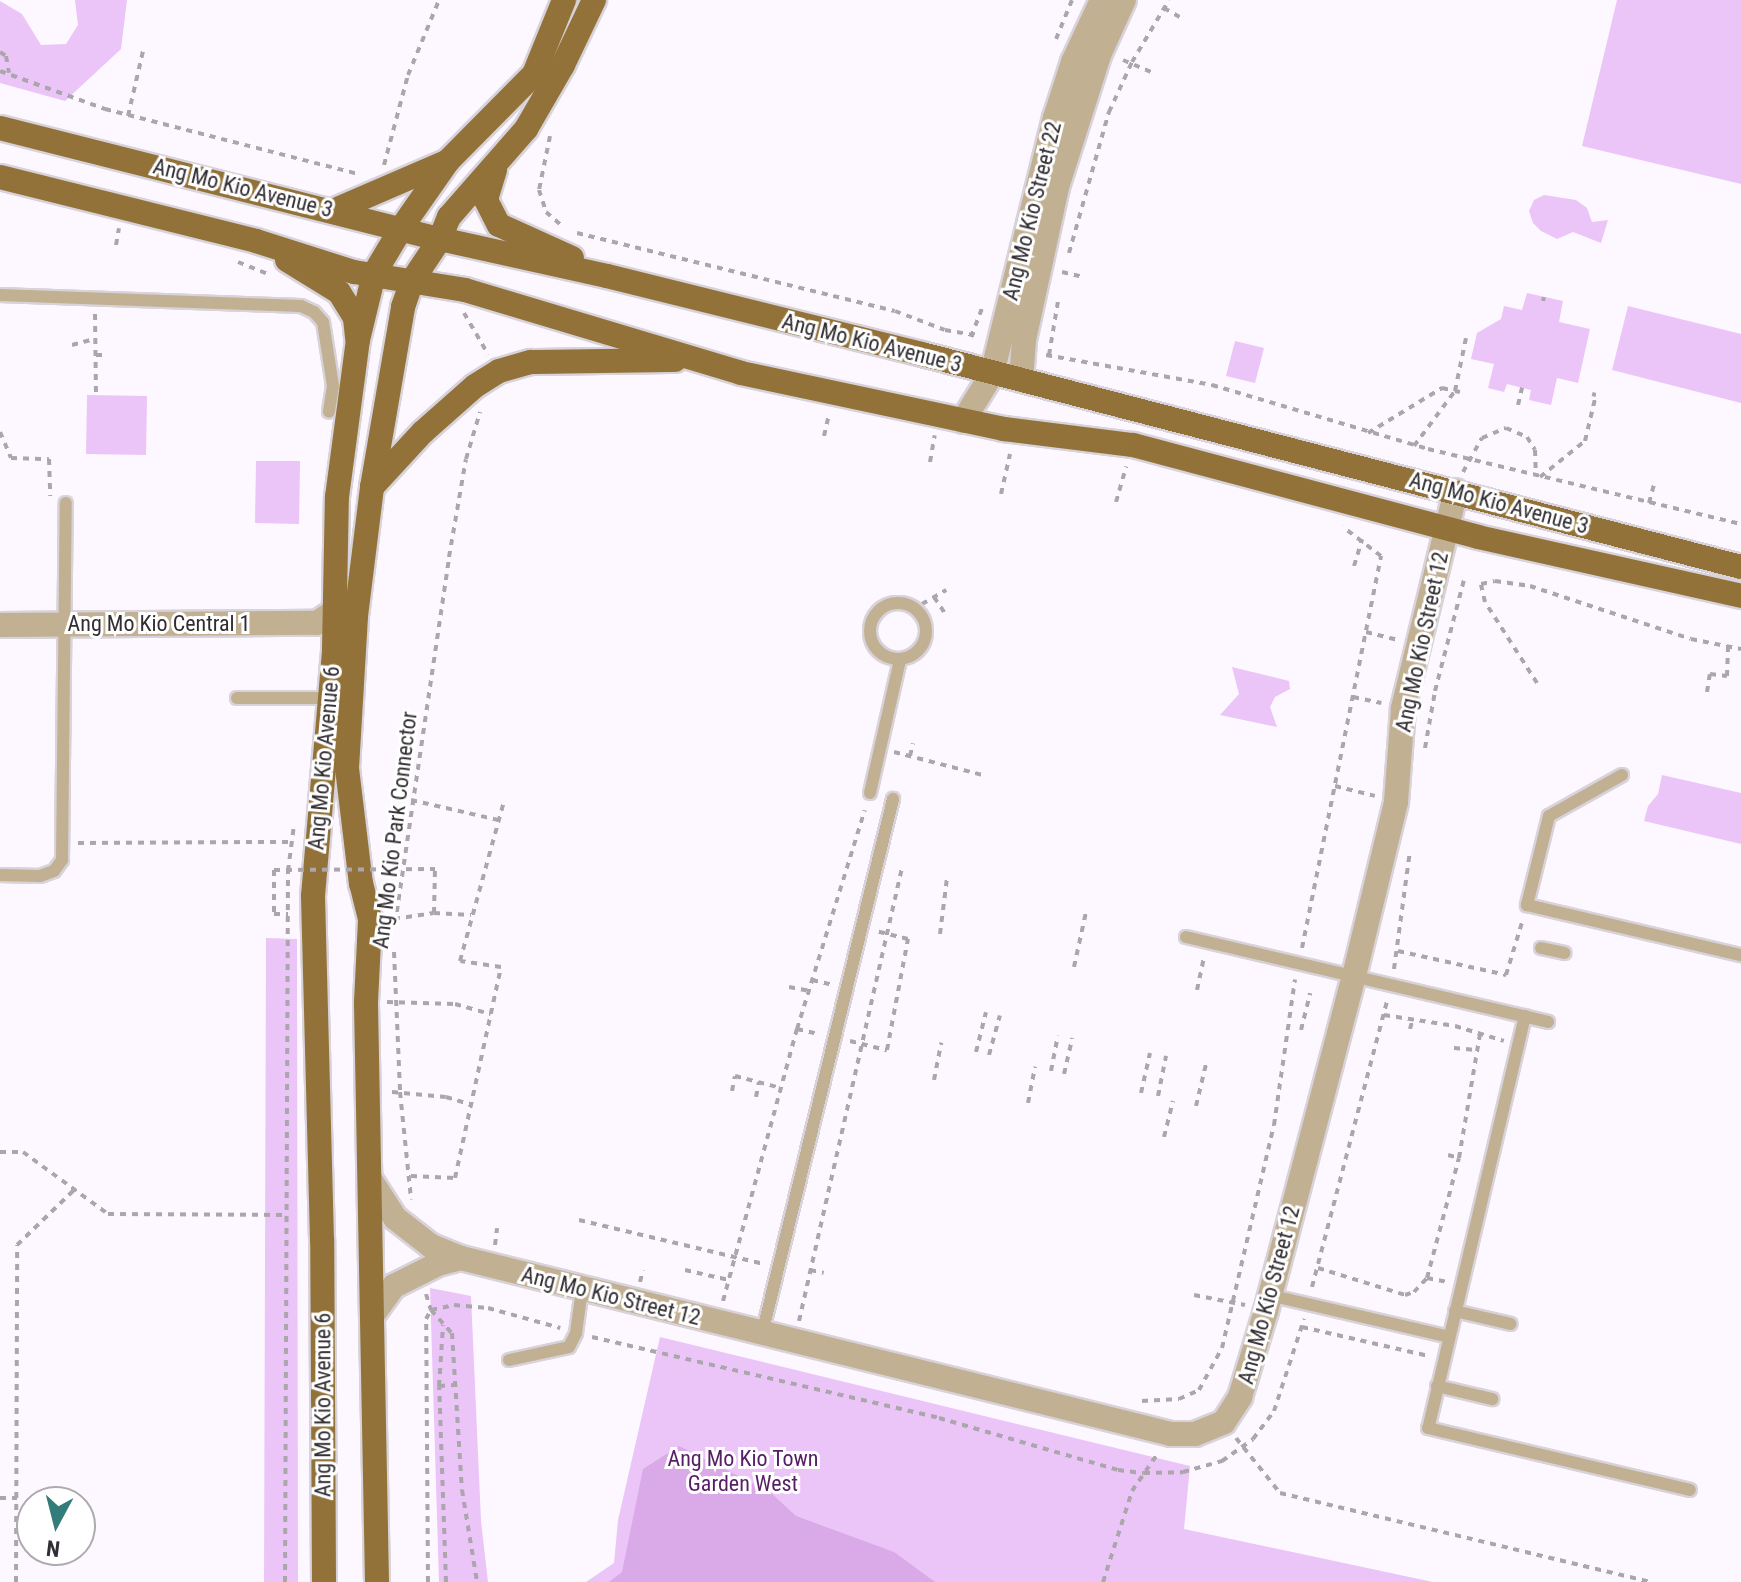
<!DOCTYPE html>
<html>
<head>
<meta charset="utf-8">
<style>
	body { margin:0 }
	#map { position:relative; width:1741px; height:1582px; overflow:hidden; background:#fdf8ff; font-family:"Roboto Condensed",sans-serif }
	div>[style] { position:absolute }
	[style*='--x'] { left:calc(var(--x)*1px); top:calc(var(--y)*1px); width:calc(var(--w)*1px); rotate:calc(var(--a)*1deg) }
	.green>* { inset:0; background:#ebc5f7 }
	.forest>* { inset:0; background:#d9a9e8 }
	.path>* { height:4px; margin-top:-2px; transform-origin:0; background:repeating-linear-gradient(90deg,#aaa6ac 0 6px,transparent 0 12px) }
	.roads { filter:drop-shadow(2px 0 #d8d3da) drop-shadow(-2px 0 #d8d3da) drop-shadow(0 2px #d8d3da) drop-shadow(0 -2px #d8d3da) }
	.lane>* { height:12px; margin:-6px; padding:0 6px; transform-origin:6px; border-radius:6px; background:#c2b093 }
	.lane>.ring { margin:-6px; padding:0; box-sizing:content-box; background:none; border:12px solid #c2b093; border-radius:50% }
	.street>* { height:24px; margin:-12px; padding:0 12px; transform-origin:12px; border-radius:12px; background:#c2b093 }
	.primary>* { height:24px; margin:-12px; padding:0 12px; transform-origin:12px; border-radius:12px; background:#927238 }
	.path-bridge>* { height:4px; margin-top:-2px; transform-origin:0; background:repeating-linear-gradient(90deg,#aaa6ac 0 6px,transparent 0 12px) }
	span { translate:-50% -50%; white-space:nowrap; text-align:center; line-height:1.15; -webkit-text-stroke:6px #fff; paint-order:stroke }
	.street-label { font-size:22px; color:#312d32 }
	.park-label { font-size:22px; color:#571d66 }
	.north { position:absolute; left:16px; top:1486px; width:80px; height:80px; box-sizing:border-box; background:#fff; border:2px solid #adabad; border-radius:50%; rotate:187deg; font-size:22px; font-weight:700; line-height:32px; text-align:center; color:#312d32 }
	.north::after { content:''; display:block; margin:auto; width:28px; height:36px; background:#337c79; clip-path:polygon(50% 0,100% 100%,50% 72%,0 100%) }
</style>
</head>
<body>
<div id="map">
	<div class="green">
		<i style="clip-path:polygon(75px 0,127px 0,121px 49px,65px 101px,0 83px,0 1px,22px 14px,41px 45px,66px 44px,78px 25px)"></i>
		<i style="clip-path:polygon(1617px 0,1741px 0,1741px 184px,1582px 146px)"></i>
		<i style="clip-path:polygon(1544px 195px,1576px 200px,1587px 208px,1592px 222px,1608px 220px,1601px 243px,1573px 232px,1557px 239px,1541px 231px,1533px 223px,1529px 211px,1534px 200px)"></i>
		<i style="clip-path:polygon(1527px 293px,1563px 301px,1559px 322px,1590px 329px,1578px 383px,1557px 378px,1551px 405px,1529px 400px,1531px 390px,1507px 384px,1504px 392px,1488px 388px,1494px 364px,1471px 359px,1477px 333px,1501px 319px,1504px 306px,1522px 310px)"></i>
		<i style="clip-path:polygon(1628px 306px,1741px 334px,1741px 403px,1612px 370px)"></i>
		<i style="clip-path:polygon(1235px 341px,1264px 348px,1255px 383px,1226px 376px)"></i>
		<i style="clip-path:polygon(87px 395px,147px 396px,146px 455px,86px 454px)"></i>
		<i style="clip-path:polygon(256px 461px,300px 461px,299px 524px,255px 523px)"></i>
		<i style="clip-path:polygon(1232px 667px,1289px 681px,1290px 689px,1275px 697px,1270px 707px,1277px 727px,1220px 715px,1239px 694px)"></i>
		<i style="clip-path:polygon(1662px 775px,1741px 793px,1741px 844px,1644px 821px,1648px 806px,1658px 794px)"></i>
		<i style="clip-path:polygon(266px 938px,297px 939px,298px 1582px,264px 1582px)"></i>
		<i style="clip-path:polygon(430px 1288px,471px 1296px,481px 1521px,488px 1582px,439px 1582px)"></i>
		<i style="clip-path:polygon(660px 1337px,1190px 1466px,1184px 1529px,1433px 1582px,586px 1582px,614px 1563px,618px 1520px)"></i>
	</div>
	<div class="forest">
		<i style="clip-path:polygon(679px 1446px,770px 1492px,796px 1516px,894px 1552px,935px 1582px,609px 1582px,622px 1572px,643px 1469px)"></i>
	</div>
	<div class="path">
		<i style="--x:1164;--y:8;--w:22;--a:30"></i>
		<i style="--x:1056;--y:39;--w:42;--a:-67.7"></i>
		<i style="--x:0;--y:52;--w:7;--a:34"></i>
		<i style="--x:6;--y:56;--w:17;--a:80"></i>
		<i style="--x:1123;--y:60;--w:34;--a:23"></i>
		<i style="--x:0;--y:71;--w:112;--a:19.9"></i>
		<i style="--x:105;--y:109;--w:262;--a:14.4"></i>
		<i style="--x:128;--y:116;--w:67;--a:-77"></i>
		<i style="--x:550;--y:136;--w:55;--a:101.5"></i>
		<i style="--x:539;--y:190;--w:23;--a:72"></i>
		<i style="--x:546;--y:212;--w:21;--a:41"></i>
		<i style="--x:384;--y:165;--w:93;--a:-75.1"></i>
		<i style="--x:408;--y:75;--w:81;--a:-67.5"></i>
		<i style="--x:577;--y:233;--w:327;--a:13.8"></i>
		<i style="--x:895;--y:311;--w:53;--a:20.8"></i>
		<i style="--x:945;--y:330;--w:34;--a:10"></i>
		<i style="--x:116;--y:245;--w:17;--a:-80"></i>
		<i style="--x:1069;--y:253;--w:147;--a:-74.2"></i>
		<i style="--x:1109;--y:112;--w:55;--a:-65.3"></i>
		<i style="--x:1132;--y:62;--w:72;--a:-59.2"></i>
		<i style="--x:238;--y:262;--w:35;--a:22"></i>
		<i style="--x:1062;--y:272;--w:22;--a:13"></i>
		<i style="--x:1543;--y:301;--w:4;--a:-76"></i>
		<i style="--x:464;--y:313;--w:48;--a:59.7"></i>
		<i style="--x:95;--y:314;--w:81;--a:89.3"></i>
		<i style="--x:971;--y:337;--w:34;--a:-69"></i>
		<i style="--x:72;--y:345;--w:24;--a:-15"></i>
		<i style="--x:96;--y:355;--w:11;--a:0"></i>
		<i style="--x:1046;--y:355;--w:169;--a:10.2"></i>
		<i style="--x:1212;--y:385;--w:225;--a:16.5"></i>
		<i style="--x:1428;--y:449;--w:322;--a:13.5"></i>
		<i style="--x:1049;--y:355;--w:55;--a:-80.5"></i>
		<i style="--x:1518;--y:405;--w:18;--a:-77"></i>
		<i style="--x:0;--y:432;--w:28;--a:67"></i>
		<i style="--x:11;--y:458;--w:38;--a:2"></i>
		<i style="--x:49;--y:459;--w:37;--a:88"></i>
		<i style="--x:1368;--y:433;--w:87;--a:-31.3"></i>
		<i style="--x:1442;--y:388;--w:13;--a:13"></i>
		<i style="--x:1455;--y:391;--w:54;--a:-78.3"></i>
		<i style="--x:824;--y:436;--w:22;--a:-77"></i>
		<i style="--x:1414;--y:446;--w:69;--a:-53.3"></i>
		<i style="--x:1455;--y:391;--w:5;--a:11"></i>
		<i style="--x:930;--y:462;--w:27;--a:-80"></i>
		<i style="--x:1463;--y:472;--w:39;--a:-61"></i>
		<i style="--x:1482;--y:438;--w:26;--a:-23"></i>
		<i style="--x:1506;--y:428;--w:23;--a:23"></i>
		<i style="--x:1527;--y:437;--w:15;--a:58"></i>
		<i style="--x:1535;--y:450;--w:26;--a:88"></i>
		<i style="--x:1540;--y:477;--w:58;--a:-38.7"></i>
		<i style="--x:1585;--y:441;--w:47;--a:-76.6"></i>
		<i style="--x:1596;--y:395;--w:4;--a:-166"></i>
		<i style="--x:1001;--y:494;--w:41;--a:-77.3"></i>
		<i style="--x:1116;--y:502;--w:37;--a:-74"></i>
		<i style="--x:1649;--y:503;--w:20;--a:-75"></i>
		<i style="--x:1354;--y:566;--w:28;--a:-73"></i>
		<i style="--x:934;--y:597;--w:23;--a:56"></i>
		<i style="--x:927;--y:629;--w:25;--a:-101"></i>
		<i style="--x:922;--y:604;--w:28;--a:-30"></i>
		<i style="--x:1366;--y:632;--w:33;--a:14"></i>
		<i style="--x:1537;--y:683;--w:96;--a:-122.7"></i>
		<i style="--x:1485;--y:602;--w:18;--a:-103"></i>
		<i style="--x:1481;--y:584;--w:14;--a:-12"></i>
		<i style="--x:1495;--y:581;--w:35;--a:8"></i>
		<i style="--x:1530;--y:586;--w:169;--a:18.2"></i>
		<i style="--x:1691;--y:639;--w:51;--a:11.3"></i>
		<i style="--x:1707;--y:692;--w:18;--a:-81"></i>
		<i style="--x:1710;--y:674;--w:17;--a:7"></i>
		<i style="--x:1727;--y:676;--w:29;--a:-88"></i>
		<i style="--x:1353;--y:697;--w:29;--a:12"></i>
		<i style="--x:1425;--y:748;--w:58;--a:-80"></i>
		<i style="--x:1435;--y:691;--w:115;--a:-75.4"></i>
		<i style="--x:894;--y:752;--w:91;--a:14.6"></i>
		<i style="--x:910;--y:756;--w:13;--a:-77"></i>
		<i style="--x:1335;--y:786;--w:41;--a:14"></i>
		<i style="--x:411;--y:800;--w:89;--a:12.9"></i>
		<i style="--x:78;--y:843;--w:213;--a:-0.3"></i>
		<i style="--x:274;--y:870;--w:44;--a:90"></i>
		<i style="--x:274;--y:914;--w:14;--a:0"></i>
		<i style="--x:434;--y:913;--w:44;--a:-88.7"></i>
		<i style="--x:394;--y:919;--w:40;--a:-8.5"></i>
		<i style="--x:434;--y:913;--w:37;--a:3"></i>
		<i style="--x:395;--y:924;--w:371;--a:-81.6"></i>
		<i style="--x:449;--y:557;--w:99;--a:-80.2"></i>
		<i style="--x:466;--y:459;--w:49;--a:-73.4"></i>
		<i style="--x:940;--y:934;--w:56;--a:-82.9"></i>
		<i style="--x:1302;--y:948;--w:400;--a:-78.6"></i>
		<i style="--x:1381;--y:556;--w:48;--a:-142.7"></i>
		<i style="--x:1398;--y:951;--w:111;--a:12.5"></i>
		<i style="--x:1506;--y:975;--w:59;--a:-73.1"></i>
		<i style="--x:394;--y:952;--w:140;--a:87.5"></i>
		<i style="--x:400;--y:1092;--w:108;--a:84.1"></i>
		<i style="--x:1074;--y:967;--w:56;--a:-77.7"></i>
		<i style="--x:1394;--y:969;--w:119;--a:-82.3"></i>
		<i style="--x:812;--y:980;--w:22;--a:13"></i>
		<i style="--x:789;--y:987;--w:20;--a:11"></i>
		<i style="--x:1197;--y:990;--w:35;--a:-78"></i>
		<i style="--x:387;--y:1002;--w:68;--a:1.7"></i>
		<i style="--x:455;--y:1004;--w:37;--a:16"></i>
		<i style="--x:1384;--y:1015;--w:72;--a:8.8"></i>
		<i style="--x:1455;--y:1026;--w:51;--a:17"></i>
		<i style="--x:797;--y:1029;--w:22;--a:13"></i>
		<i style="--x:1410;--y:1029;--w:11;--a:-75"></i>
		<i style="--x:1301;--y:1030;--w:38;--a:-76"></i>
		<i style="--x:850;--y:1041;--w:38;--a:14"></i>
		<i style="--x:887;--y:1050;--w:113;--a:-79.3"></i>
		<i style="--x:908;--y:939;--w:32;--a:-166"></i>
		<i style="--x:1454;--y:1048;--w:25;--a:5"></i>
		<i style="--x:976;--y:1052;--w:41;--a:-76"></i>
		<i style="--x:989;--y:1055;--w:41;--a:-74.6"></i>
		<i style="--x:1051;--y:1071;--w:36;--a:-79"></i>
		<i style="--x:1064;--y:1074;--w:37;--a:-77"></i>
		<i style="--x:934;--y:1080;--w:38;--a:-79"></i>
		<i style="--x:732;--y:1091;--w:15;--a:-79"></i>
		<i style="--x:735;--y:1076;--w:48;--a:14.6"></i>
		<i style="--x:392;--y:1092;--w:54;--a:5.3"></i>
		<i style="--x:446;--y:1097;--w:27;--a:17"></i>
		<i style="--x:1141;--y:1093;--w:41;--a:-77.3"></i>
		<i style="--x:1158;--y:1096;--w:41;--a:-78.7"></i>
		<i style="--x:756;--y:1097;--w:15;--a:-79"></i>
		<i style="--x:1028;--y:1103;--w:37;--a:-79"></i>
		<i style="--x:1196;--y:1106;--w:43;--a:-76.6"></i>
		<i style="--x:1164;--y:1137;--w:37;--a:-76"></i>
		<i style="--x:0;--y:1152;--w:23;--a:0"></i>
		<i style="--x:23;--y:1152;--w:105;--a:36.1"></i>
		<i style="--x:108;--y:1214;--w:178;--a:0.3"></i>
		<i style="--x:1448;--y:1155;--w:11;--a:15"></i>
		<i style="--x:411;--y:1176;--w:44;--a:2.6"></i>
		<i style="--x:455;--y:1178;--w:216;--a:-77.7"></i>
		<i style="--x:501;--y:967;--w:41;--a:-171.7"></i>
		<i style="--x:460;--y:961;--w:166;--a:-74.6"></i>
		<i style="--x:579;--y:1220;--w:189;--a:13.4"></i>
		<i style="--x:495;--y:1245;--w:17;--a:-83"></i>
		<i style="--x:1318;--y:1268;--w:91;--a:17.2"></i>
		<i style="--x:1405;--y:1295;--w:9;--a:-18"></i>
		<i style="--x:1414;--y:1292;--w:19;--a:-47"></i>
		<i style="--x:1427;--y:1278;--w:124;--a:-75.1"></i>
		<i style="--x:1459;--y:1158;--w:126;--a:-80.4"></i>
		<i style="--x:685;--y:1270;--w:45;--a:12.8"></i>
		<i style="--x:810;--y:1270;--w:14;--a:12"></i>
		<i style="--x:1427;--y:1278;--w:21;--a:11"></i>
		<i style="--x:640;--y:1282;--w:12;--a:-76"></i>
		<i style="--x:1312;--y:1287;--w:296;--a:-75.3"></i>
		<i style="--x:426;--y:1294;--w:17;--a:73"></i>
		<i style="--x:431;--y:1310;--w:31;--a:48"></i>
		<i style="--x:452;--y:1333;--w:157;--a:86.4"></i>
		<i style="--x:462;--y:1490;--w:93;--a:80.7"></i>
		<i style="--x:1194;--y:1295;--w:52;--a:11.1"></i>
		<i style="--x:723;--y:1301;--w:282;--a:-74.8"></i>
		<i style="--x:797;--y:1029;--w:229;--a:-72.8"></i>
		<i style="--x:799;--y:1321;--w:466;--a:-77.2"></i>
		<i style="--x:1302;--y:1327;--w:130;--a:12.9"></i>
		<i style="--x:592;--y:1337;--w:356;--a:13.1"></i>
		<i style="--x:939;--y:1418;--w:186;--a:16.2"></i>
		<i style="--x:1118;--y:1470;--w:26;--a:7"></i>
		<i style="--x:1144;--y:1473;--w:39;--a:-1"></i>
		<i style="--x:1183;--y:1472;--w:41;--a:-15.8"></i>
		<i style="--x:1222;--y:1461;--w:38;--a:-35"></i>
		<i style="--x:1253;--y:1439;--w:35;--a:-53"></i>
		<i style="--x:1274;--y:1411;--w:97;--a:-71.9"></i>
		<i style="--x:439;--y:1386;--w:61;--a:-86.2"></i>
		<i style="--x:1142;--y:1401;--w:37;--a:-3"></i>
		<i style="--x:1179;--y:1399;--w:22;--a:-24"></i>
		<i style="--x:1199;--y:1390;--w:48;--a:-61.3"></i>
		<i style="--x:1222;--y:1348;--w:229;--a:-76.9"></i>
		<i style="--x:1274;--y:1125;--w:147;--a:-81.8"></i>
		<i style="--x:1236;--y:1438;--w:70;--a:51.3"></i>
		<i style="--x:1280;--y:1493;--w:382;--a:13.5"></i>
		<i style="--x:0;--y:1498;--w:17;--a:0"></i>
		<i style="--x:16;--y:1582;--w:337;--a:-89.8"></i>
		<i style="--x:17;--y:1245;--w:81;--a:-44"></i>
		<i style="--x:285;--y:1582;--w:711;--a:-89.76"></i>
		<i style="--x:288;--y:871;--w:46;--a:-82.6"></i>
		<i style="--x:428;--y:1582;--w:263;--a:-90.4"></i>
		<i style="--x:426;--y:1319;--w:10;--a:-61"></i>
		<i style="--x:431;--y:1310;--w:24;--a:-12"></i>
		<i style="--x:454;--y:1305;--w:34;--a:5"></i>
		<i style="--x:488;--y:1308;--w:75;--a:15.5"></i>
		<i style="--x:446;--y:1582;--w:196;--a:-92"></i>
		<i style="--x:439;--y:1386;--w:16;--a:-4"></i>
		<i style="--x:1103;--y:1582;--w:96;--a:-72.3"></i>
		<i style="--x:1132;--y:1491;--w:46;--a:-55.6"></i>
	</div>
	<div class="roads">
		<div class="lane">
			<i style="--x:0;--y:295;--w:301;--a:2.1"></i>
			<i style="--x:301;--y:306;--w:14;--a:25"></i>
			<i style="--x:314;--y:312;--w:13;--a:48"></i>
			<i style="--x:323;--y:322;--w:65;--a:81.1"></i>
			<i style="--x:333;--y:386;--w:26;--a:99"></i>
			<i class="ring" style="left:870px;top:603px;width:44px;height:44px"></i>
			<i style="--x:237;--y:698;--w:92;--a:0"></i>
			<i style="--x:1622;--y:775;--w:84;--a:150.7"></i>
			<i style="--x:1549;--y:816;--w:92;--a:103.9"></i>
			<i style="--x:1527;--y:905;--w:220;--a:13.2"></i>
			<i style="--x:870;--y:793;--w:136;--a:-77.3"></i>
			<i style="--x:0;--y:875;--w:40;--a:1.4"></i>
			<i style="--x:40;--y:876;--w:15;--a:-20"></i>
			<i style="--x:54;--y:871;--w:14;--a:-54"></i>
			<i style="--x:62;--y:860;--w:357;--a:-89.4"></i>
			<i style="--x:1186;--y:937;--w:372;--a:13.2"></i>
			<i style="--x:1541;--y:948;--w:24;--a:12"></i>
			<i style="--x:1525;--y:1016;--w:423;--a:103.2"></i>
			<i style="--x:1428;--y:1428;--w:269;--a:13.3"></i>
			<i style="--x:1269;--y:1295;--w:185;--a:13.1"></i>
			<i style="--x:1455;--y:1311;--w:57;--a:13.1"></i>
			<i style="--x:762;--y:1334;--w:551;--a:-76.24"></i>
			<i style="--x:509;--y:1360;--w:61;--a:-12.2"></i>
			<i style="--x:569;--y:1347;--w:16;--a:-63"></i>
			<i style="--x:576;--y:1333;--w:44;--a:-82.2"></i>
			<i style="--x:1437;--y:1386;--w:57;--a:13.3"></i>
		</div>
		<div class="street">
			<i style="--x:1021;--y:380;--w:40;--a:-85.7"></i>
			<i style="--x:1024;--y:340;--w:157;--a:-77.8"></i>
			<i style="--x:1057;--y:187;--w:139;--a:-72.3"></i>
			<i style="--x:1099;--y:55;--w:60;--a:-65.6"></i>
			<i style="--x:963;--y:421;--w:55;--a:-58.3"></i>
			<i style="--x:992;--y:374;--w:264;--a:-76.2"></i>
			<i style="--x:1055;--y:118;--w:59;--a:-72.2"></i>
			<i style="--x:1073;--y:62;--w:68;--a:-64.9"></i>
			<i style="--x:0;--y:625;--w:317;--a:-0.4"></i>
			<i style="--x:317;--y:623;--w:22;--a:-34"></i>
			<i style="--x:370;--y:1179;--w:46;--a:57.3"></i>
			<i style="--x:395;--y:1218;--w:46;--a:37.9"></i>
			<i style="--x:431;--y:1246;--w:32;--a:22"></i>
			<i style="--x:461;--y:1258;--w:731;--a:13.92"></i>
			<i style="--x:1171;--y:1434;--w:24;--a:0"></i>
			<i style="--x:1195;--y:1434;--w:31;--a:-22"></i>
			<i style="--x:1224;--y:1422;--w:30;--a:-57"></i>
			<i style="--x:1240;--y:1397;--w:90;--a:-73.2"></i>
			<i style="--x:1266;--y:1311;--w:346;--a:-75.3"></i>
			<i style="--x:1354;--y:976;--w:179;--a:-76.4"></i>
			<i style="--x:1396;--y:802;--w:94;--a:-85.7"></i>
			<i style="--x:1403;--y:708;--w:223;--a:-76.3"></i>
			<i style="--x:372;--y:1316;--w:37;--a:-54"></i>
			<i style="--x:394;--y:1286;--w:49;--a:-26.6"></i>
			<i style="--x:438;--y:1264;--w:24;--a:-15"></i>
		</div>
		<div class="primary">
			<i style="--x:0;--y:128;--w:454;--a:14.2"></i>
			<i style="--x:440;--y:239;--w:171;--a:12.5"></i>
			<i style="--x:607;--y:276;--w:325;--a:13.9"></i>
			<i style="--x:922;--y:354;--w:846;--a:14.58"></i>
			<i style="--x:495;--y:170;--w:31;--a:107"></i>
			<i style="--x:486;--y:200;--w:28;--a:63"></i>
			<i style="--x:499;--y:225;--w:80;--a:24.3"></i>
			<i style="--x:0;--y:177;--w:264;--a:14"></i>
			<i style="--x:256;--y:241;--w:103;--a:17.6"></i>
			<i style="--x:354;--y:272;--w:112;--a:9.2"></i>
			<i style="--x:465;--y:290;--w:288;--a:16.7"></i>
			<i style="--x:741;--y:373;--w:269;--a:12"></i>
			<i style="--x:1004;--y:429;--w:130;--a:7.1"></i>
			<i style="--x:1133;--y:445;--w:357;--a:14.9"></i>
			<i style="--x:1478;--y:537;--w:270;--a:12.6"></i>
			<i style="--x:335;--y:210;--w:123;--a:-23.4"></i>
			<i style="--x:287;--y:260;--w:61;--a:31.6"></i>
			<i style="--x:339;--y:292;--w:31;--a:58"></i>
			<i style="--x:355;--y:318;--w:20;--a:84"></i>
			<i style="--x:372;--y:487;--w:75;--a:-47.2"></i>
			<i style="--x:423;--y:432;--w:69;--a:-41.5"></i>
			<i style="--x:475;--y:386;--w:28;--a:-32"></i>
			<i style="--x:499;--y:371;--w:33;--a:-16"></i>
			<i style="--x:531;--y:362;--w:144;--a:-0.8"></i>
			<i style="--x:324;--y:1582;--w:342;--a:-90.3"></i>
			<i style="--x:322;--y:1240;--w:344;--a:-91.5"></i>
			<i style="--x:313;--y:896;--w:248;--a:-85.1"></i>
			<i style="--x:334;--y:649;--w:152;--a:-88.9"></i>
			<i style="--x:337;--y:497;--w:158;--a:-82.4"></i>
			<i style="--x:358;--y:340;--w:68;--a:-76.4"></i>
			<i style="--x:374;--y:274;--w:55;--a:-59.2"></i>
			<i style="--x:402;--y:227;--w:80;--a:-55.1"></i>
			<i style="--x:448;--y:161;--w:122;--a:-45.3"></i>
			<i style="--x:534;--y:74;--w:80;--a:-67.9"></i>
			<i style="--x:377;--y:1582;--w:580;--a:-91.09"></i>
			<i style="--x:366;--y:1002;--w:83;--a:-87.2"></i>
			<i style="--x:370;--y:919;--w:36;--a:-104"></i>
			<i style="--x:361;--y:884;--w:117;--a:-96.9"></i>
			<i style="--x:347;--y:768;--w:152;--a:-86.6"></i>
			<i style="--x:356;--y:616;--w:130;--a:-82.9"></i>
			<i style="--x:372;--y:487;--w:183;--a:-80.2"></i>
			<i style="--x:403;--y:307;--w:28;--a:-71"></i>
			<i style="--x:412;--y:281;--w:50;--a:-56.3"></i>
			<i style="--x:440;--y:239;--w:24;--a:-68"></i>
			<i style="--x:449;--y:217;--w:117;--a:-48.8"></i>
			<i style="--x:526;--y:129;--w:74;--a:-60"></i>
			<i style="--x:563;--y:65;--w:72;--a:-64.5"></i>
		</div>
	</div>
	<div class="path-bridge">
		<i style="--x:274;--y:870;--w:161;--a:-0.4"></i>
	</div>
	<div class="street-label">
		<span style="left:243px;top:188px;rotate:14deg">Ang Mo Kio Avenue 3</span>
		<span style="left:1032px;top:211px;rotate:-76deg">Ang Mo Kio Street 22</span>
		<span style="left:872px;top:343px;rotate:14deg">Ang Mo Kio Avenue 3</span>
		<span style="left:1499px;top:503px;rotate:15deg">Ang Mo Kio Avenue 3</span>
		<span style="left:159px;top:624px">Ang Mo Kio Central 1</span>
		<span style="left:1422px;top:642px;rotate:-78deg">Ang Mo Kio Street 12</span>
		<span style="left:324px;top:758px;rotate:-85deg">Ang Mo Kio Avenue 6</span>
		<span style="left:395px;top:830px;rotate:-83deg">Ang Mo Kio Park Connector</span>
		<span style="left:1269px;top:1295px;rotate:-75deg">Ang Mo Kio Street 12</span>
		<span style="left:611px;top:1296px;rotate:14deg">Ang Mo Kio Street 12</span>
		<span style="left:323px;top:1405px;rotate:-90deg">Ang Mo Kio Avenue 6</span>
	</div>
	<div class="park-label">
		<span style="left:743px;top:1471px">Ang Mo Kio Town<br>Garden West</span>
	</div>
	<div class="north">N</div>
</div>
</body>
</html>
